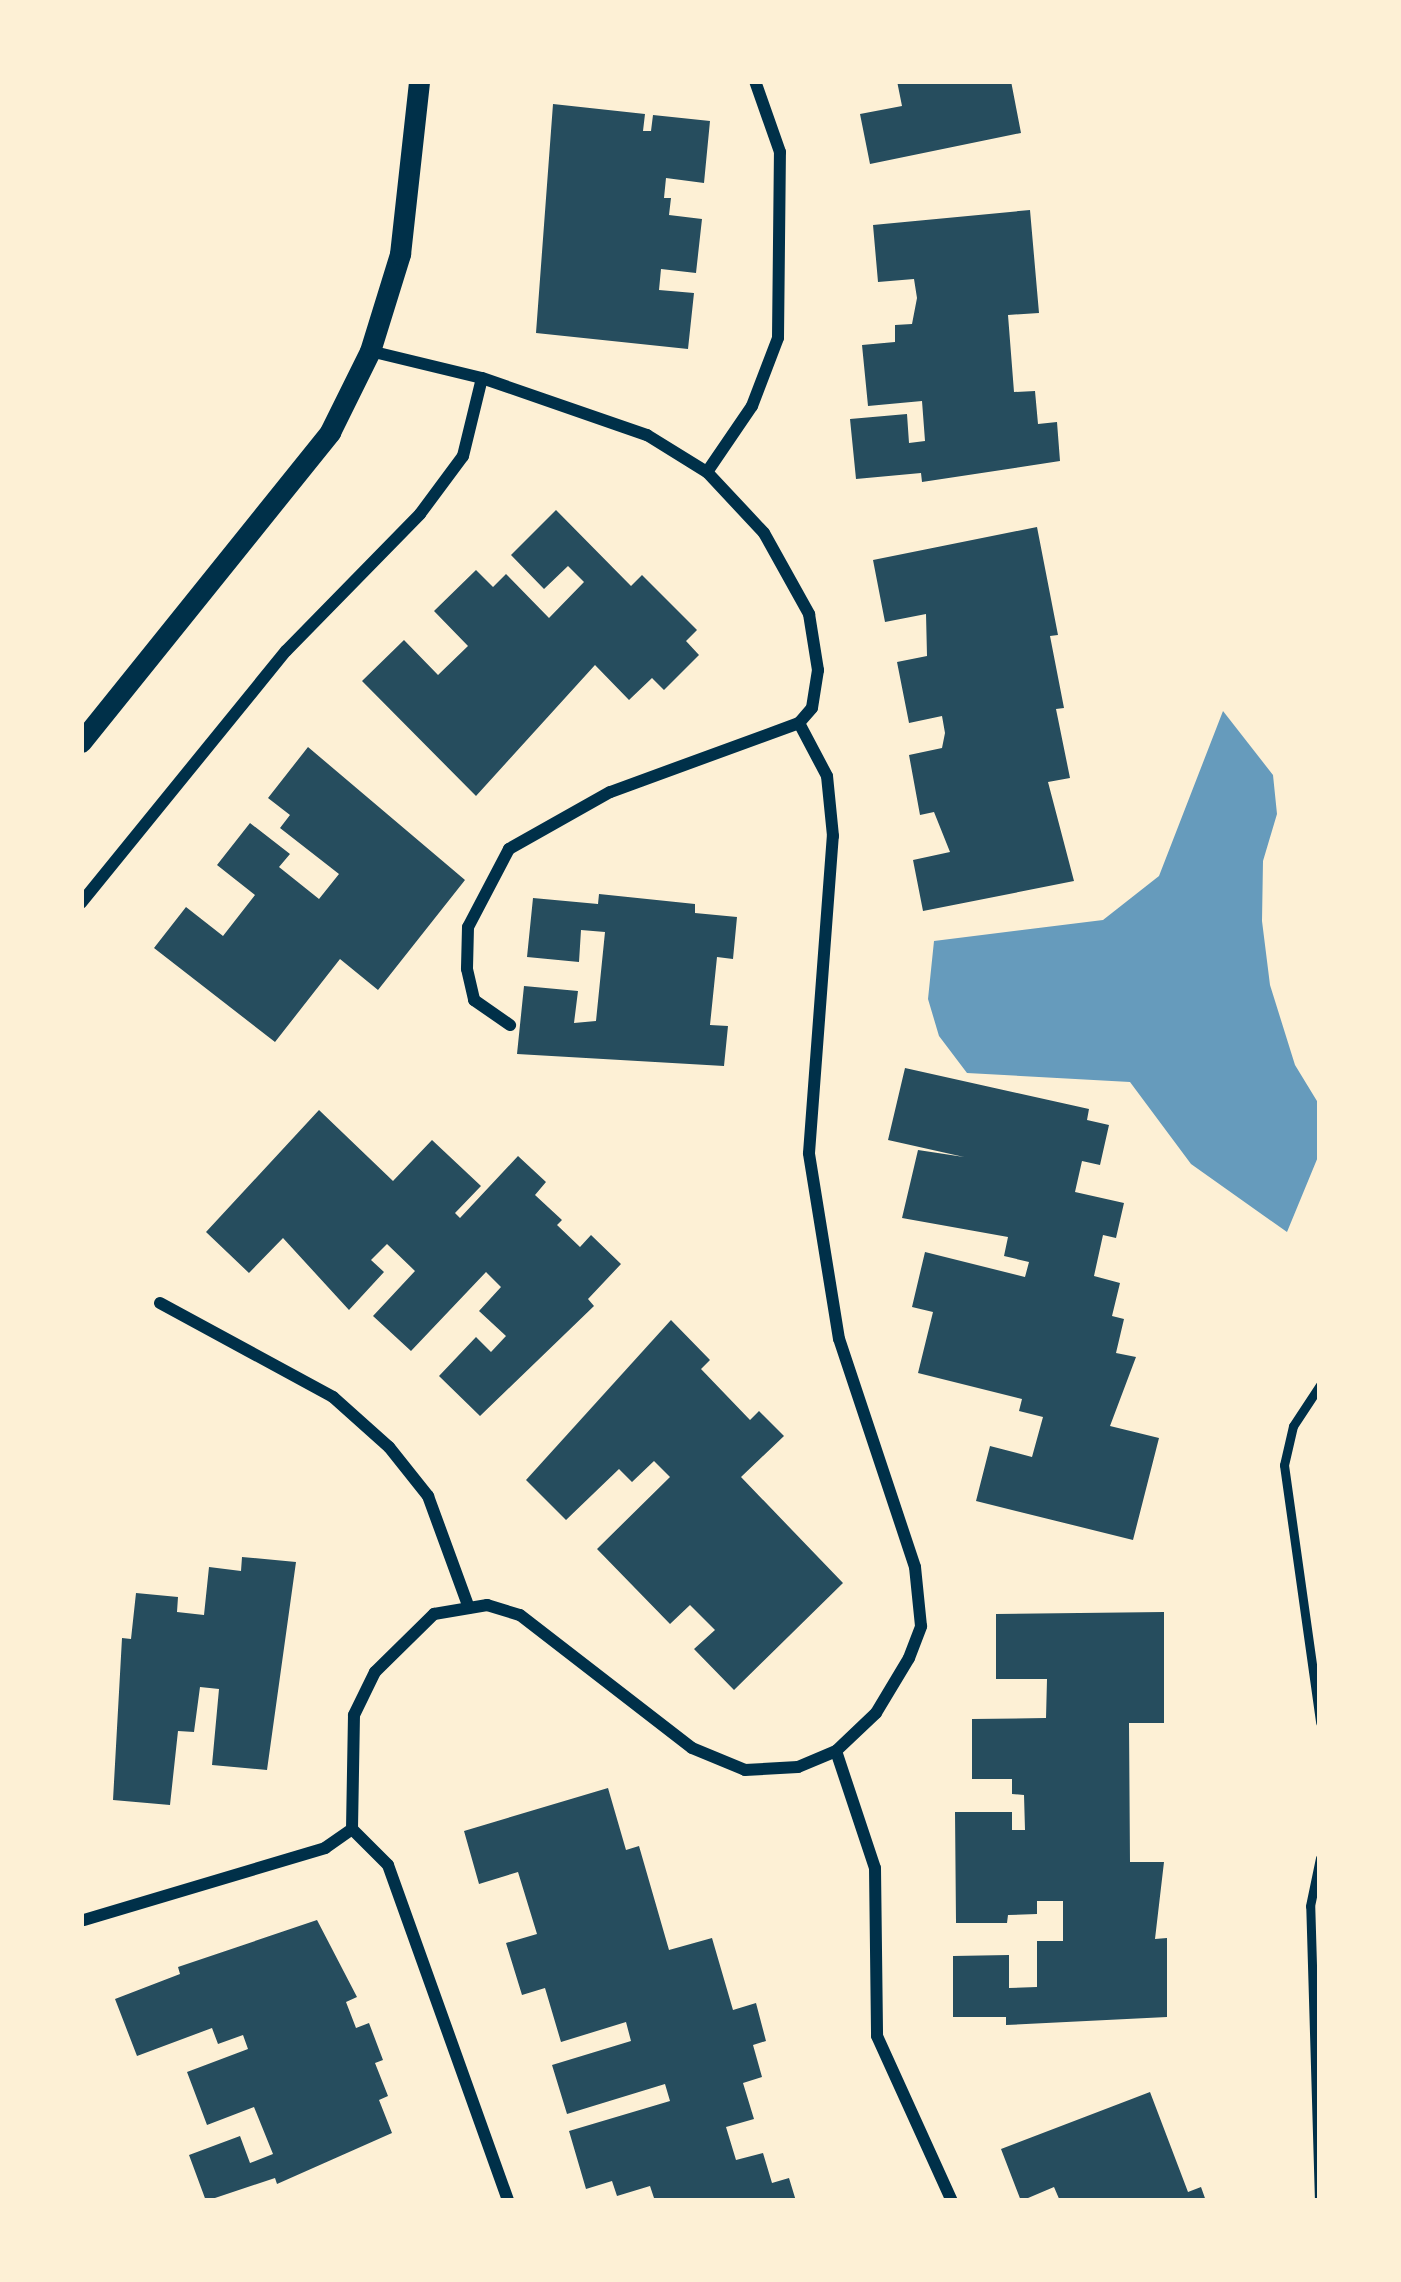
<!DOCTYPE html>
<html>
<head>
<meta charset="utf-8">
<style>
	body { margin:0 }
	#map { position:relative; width:1401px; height:2282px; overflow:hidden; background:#fdf0d5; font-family:Poppins,sans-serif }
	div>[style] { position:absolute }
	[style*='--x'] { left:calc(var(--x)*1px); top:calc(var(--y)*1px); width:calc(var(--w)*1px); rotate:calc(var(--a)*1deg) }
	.water>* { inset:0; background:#669bbc }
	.building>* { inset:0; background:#264d5e }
	.service>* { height:9px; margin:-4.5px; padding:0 4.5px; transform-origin:4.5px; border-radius:4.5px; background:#003049 }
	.minor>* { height:12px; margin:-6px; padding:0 6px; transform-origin:6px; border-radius:6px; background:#003049 }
	.tertiary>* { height:21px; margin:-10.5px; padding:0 10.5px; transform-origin:10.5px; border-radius:10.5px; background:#003049 }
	span { translate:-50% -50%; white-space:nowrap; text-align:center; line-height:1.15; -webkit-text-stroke:9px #fdf0d5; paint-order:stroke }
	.frame { position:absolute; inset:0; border:84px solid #fdf0d5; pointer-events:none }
</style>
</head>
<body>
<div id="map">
	<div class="water">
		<i style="clip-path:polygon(1223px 711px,1273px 775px,1277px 814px,1263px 861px,1262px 921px,1270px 985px,1295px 1065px,1320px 1106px,1320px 1152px,1287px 1232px,1191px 1164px,1130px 1082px,967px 1073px,939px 1036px,928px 999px,934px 941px,1103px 920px,1159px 876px)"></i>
	</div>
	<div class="building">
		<i style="clip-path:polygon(897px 81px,1011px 81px,1021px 133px,870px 164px,860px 114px,902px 106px)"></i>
		<i style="clip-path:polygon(553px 104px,645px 114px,643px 131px,651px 131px,653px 115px,710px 121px,704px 183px,666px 178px,664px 198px,671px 198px,669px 215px,702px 219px,696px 273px,661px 269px,659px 290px,694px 293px,688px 349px,536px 333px)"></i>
		<i style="clip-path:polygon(1030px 210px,1039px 313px,1008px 315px,1014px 392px,1035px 391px,1038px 424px,1057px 422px,1060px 461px,922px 482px,921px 473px,856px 479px,850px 419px,907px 414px,909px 443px,925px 441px,922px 401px,868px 406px,862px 345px,895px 342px,895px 325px,912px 324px,917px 298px,914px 279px,878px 282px,873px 225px)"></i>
		<i style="clip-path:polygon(556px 510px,631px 586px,642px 575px,697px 630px,686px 641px,699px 655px,664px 690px,652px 678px,629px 700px,595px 665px,476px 796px,362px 681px,404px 640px,438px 675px,468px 646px,434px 611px,476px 570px,493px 587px,506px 574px,549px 618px,584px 582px,568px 566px,544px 589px,511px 555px)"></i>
		<i style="clip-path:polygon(1037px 527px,1058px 635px,1050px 636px,1064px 708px,1056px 709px,1070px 778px,1048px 782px,1074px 881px,923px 911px,913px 860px,950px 852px,934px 812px,920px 815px,909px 755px,942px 748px,945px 733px,942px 716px,909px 723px,897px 662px,927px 656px,926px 614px,885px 622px,873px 560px)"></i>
		<i style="clip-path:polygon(308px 747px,465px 880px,378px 990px,340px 959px,275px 1042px,154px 948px,186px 907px,223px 936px,255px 895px,217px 865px,250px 823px,290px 854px,279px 867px,319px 899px,339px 874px,280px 828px,290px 815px,268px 798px)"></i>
		<i style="clip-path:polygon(599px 894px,695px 904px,695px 913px,737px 917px,733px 959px,717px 957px,710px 1025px,728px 1026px,724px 1066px,517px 1054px,524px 986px,578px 991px,574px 1023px,596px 1021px,605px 932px,581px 930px,579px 962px,527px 957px,533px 898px,598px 904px)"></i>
		<i style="clip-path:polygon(905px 1068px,1089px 1109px,1087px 1120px,1109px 1125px,1100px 1165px,1082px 1161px,1075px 1192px,1124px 1203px,1116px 1238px,1103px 1235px,1094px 1276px,1120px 1283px,1112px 1316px,1124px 1319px,1116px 1353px,1136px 1357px,1110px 1426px,1159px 1438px,1133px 1540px,976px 1501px,990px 1446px,1032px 1457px,1043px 1417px,1019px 1411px,1022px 1399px,918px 1373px,933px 1312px,912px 1307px,925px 1252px,1025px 1277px,1029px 1262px,1004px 1256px,1008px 1237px,902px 1218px,918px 1150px,964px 1157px,888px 1140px)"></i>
		<i style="clip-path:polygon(319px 1110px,393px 1181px,432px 1140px,481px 1186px,455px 1213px,460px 1218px,518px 1156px,546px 1182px,535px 1195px,562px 1220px,557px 1225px,580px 1247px,591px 1235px,621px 1264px,588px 1299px,594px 1306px,480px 1416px,439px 1376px,476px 1337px,491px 1352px,506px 1336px,479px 1311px,501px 1287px,486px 1272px,411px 1351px,373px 1316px,415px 1271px,387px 1244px,371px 1260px,384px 1272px,349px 1310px,283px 1238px,249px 1273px,206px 1232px)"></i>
		<i style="clip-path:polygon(671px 1320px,710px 1360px,701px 1369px,750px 1420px,759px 1411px,784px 1436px,741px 1477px,843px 1583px,734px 1690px,694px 1649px,715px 1630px,690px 1605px,670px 1624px,597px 1549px,670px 1477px,654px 1461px,632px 1482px,619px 1469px,566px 1520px,526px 1480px)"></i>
		<i style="clip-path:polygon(242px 1557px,296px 1562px,267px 1770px,212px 1765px,219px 1689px,200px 1687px,194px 1732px,178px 1731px,170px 1805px,113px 1800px,122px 1638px,131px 1639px,136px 1593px,178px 1597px,177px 1612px,204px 1615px,209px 1567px,241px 1571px)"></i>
		<i style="clip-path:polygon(1164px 1612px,1164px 1723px,1129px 1723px,1130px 1862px,1164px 1862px,1155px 1939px,1167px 1938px,1167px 2017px,1006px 2025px,1006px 2017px,953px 2017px,953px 1956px,1009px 1955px,1009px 1988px,1037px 1987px,1037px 1941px,1063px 1941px,1063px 1901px,1037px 1901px,1037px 1914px,1008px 1915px,1007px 1923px,956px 1923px,955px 1812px,1012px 1812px,1012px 1830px,1025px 1830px,1024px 1795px,1012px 1794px,1012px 1779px,972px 1779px,972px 1719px,1046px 1718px,1047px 1679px,996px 1679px,996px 1614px)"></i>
		<i style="clip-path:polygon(608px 1788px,626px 1850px,639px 1846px,669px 1950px,712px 1938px,733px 2010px,756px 2003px,766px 2041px,753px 2045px,762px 2077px,743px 2083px,754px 2119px,726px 2127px,736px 2160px,763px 2153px,772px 2183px,789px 2178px,796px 2201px,655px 2201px,650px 2186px,617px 2196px,612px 2181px,586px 2189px,569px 2131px,670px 2101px,665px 2084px,567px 2114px,552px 2065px,631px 2041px,626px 2022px,561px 2042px,545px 1988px,522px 1995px,506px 1943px,537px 1934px,518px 1872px,479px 1884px,464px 1831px)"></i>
		<i style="clip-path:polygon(317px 1920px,357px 1997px,346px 2002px,356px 2028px,369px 2023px,383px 2060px,375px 2063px,388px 2096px,379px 2100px,392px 2133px,277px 2184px,275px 2178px,206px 2201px,189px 2155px,240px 2136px,250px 2163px,273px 2154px,254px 2107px,207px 2125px,187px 2072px,248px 2049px,243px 2035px,218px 2044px,212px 2028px,137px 2056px,115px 1999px,180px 1974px,178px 1967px)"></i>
		<i style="clip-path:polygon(1150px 2092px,1188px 2192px,1201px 2187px,1206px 2201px,1060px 2201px,1054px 2187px,1021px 2201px,1001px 2149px)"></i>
	</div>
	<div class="service">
		<i style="--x:1320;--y:1385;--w:49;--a:123.4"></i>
		<i style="--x:1293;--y:1426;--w:40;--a:103"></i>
		<i style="--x:1284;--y:1465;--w:260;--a:82"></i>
		<i style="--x:1319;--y:2201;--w:295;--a:-91.7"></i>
		<i style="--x:1310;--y:1906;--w:49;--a:-78.2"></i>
	</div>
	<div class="minor">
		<i style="--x:370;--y:351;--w:115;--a:13.6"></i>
		<i style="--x:482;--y:378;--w:175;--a:19.1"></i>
		<i style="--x:647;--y:435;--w:70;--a:31.7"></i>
		<i style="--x:707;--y:472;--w:83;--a:46.9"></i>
		<i style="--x:764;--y:533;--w:93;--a:60.9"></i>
		<i style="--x:809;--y:614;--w:57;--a:80.9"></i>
		<i style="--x:818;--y:670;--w:38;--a:99"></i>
		<i style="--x:812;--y:708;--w:20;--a:131"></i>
		<i style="--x:799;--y:723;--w:201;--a:159.9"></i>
		<i style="--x:610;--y:792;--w:116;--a:150.6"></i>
		<i style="--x:509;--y:849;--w:88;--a:117.7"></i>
		<i style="--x:468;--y:927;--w:42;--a:91.4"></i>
		<i style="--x:467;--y:969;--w:32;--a:77"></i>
		<i style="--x:474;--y:1000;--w:44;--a:34.8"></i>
		<i style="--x:707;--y:472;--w:80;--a:-55.7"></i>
		<i style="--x:752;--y:406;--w:73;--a:-69.1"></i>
		<i style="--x:778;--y:338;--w:186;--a:-89.4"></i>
		<i style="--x:780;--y:152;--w:75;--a:-109.4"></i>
		<i style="--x:81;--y:903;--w:325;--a:-50.9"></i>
		<i style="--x:286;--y:651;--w:192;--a:-45.6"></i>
		<i style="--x:420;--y:514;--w:72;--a:-53.4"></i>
		<i style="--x:463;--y:456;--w:80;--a:-76.3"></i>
		<i style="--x:160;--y:1303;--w:197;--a:28.5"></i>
		<i style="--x:333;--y:1397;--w:75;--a:41.8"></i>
		<i style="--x:389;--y:1447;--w:63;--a:51.5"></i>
		<i style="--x:428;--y:1496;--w:119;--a:69.9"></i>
		<i style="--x:836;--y:1751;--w:123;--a:71.6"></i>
		<i style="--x:875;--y:1868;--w:168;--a:89.3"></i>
		<i style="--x:877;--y:2036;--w:181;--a:65.6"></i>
		<i style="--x:352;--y:1829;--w:114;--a:-89"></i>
		<i style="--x:354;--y:1715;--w:48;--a:-64"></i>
		<i style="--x:375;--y:1672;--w:83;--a:-44.5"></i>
		<i style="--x:434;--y:1614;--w:54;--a:-9.6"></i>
		<i style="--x:487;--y:1605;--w:34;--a:17"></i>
		<i style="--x:520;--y:1615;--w:217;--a:37.7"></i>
		<i style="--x:692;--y:1748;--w:57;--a:22.5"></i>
		<i style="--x:745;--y:1770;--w:53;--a:-3.2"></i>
		<i style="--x:798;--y:1767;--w:41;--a:-22.8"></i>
		<i style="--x:836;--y:1751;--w:55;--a:-43.5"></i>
		<i style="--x:876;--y:1713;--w:64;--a:-59"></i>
		<i style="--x:909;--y:1658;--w:34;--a:-69"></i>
		<i style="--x:921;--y:1626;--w:59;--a:-95.8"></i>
		<i style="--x:915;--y:1567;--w:240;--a:-108.4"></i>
		<i style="--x:839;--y:1339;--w:188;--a:-99.2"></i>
		<i style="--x:809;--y:1153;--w:318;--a:-85.7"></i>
		<i style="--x:833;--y:836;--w:60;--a:-95.7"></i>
		<i style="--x:827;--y:776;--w:60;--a:-117.8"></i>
		<i style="--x:352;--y:1829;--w:51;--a:45"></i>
		<i style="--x:388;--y:1865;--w:357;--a:70.3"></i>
		<i style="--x:84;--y:1920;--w:252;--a:-16.6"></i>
		<i style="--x:325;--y:1848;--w:33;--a:-35"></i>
	</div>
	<div class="tertiary">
		<i style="--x:81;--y:742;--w:398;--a:-51.2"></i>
		<i style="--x:330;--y:432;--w:90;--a:-63.7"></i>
		<i style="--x:370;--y:351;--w:102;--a:-72.8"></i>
		<i style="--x:400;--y:254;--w:174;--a:-83.7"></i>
	</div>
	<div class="frame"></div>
</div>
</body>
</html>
